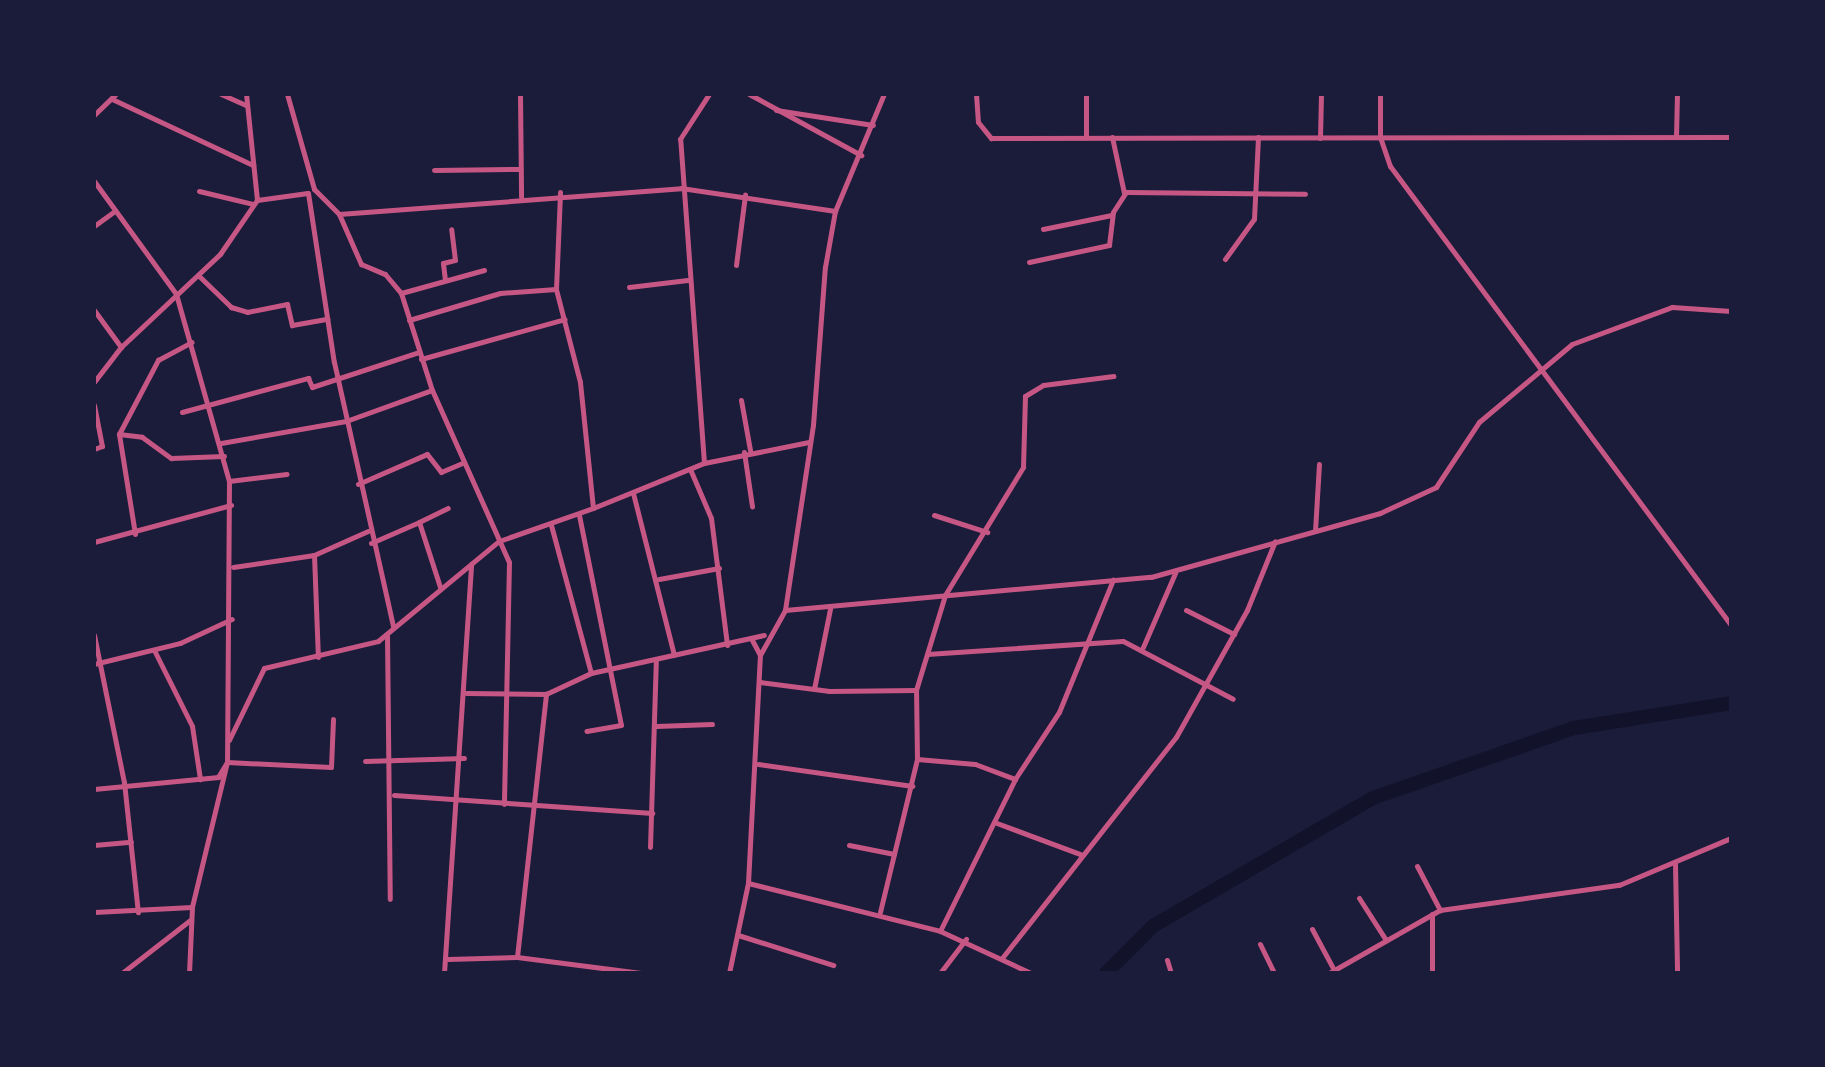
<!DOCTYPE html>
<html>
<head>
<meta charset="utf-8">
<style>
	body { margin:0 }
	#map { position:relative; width:1825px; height:1067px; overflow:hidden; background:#1b1b3a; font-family:"PT Sans Narrow",sans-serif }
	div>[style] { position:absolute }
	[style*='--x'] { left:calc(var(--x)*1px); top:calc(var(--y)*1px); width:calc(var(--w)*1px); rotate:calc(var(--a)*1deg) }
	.river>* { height:14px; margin:-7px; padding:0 7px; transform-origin:7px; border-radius:7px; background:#12122b }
	.minor>* { height:5px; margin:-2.5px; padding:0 2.5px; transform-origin:2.5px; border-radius:2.5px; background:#c65784 }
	span { translate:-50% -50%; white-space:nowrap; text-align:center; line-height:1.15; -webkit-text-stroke:7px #1b1b3a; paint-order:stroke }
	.frame { position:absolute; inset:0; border:96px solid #1b1b3a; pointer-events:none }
</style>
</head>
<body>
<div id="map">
	<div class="river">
		<i style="--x:1106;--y:973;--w:66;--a:-45"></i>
		<i style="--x:1153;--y:926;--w:255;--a:-30.2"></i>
		<i style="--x:1373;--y:798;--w:213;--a:-19.2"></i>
		<i style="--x:1574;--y:728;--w:159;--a:-9"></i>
	</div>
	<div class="minor">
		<i style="--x:221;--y:94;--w:27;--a:24"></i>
		<i style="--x:287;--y:94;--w:99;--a:74.1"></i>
		<i style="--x:314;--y:189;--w:35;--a:45"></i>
		<i style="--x:339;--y:214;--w:55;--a:66.3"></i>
		<i style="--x:361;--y:264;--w:26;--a:23"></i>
		<i style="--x:385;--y:274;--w:25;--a:50"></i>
		<i style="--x:520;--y:94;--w:103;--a:89.4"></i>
		<i style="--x:749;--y:94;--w:128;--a:28.6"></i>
		<i style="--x:976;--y:94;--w:28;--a:86"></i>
		<i style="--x:978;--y:122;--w:21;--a:51"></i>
		<i style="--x:991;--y:138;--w:740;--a:-0.08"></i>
		<i style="--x:1086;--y:94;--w:43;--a:90"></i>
		<i style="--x:1380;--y:94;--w:43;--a:90"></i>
		<i style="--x:1380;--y:137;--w:31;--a:71"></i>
		<i style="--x:1390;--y:166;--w:572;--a:53.39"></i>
		<i style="--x:112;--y:99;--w:156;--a:25.1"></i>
		<i style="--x:776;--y:110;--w:98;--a:8.8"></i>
		<i style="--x:94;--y:115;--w:30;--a:-44"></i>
		<i style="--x:1112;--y:137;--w:57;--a:77.9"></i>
		<i style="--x:1676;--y:137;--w:43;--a:-88.7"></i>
		<i style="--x:1320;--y:138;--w:44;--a:-88.7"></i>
		<i style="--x:434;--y:170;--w:85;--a:-0.7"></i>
		<i style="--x:94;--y:181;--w:140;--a:54"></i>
		<i style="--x:176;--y:294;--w:194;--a:74.2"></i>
		<i style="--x:229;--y:481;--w:281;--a:90.4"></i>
		<i style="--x:227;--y:762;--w:149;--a:103.6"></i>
		<i style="--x:192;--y:907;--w:66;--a:92.6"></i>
		<i style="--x:199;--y:191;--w:56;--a:13.5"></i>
		<i style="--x:308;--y:193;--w:171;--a:81.3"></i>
		<i style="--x:334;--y:362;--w:271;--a:77.4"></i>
		<i style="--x:257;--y:200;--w:51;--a:-7.8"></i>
		<i style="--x:339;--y:214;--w:343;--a:-4.3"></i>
		<i style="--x:681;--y:188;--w:156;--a:8.5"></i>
		<i style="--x:94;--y:226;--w:26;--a:-36"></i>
		<i style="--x:1043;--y:229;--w:70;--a:-11.5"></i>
		<i style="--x:1225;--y:259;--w:49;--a:-54.1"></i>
		<i style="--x:1254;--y:219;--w:82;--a:-87.2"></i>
		<i style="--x:1029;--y:262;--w:82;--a:-12"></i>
		<i style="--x:1109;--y:245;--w:33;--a:-83"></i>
		<i style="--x:1113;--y:212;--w:24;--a:-57"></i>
		<i style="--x:1126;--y:192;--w:179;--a:0.6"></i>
		<i style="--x:736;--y:265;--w:71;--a:-82.7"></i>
		<i style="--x:484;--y:270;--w:86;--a:164.5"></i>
		<i style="--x:401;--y:293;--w:102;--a:72.3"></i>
		<i style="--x:432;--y:390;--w:188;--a:65.9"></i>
		<i style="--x:509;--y:562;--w:242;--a:91.2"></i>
		<i style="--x:199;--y:276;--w:45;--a:44.1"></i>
		<i style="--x:231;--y:307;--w:17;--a:17"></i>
		<i style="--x:247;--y:312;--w:41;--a:-11.3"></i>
		<i style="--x:287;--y:304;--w:22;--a:77"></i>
		<i style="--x:292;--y:325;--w:36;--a:-10"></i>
		<i style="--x:445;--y:280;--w:17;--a:-97"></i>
		<i style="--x:443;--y:263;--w:12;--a:-14"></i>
		<i style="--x:455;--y:260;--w:31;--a:-97"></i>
		<i style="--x:629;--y:287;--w:59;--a:-6.8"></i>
		<i style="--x:94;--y:310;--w:46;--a:53.9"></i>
		<i style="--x:409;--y:320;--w:95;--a:-16.5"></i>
		<i style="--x:500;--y:293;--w:56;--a:-4.1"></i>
		<i style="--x:421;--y:359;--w:149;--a:-15.5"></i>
		<i style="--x:94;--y:382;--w:44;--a:-52.4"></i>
		<i style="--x:121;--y:347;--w:136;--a:-43.2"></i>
		<i style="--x:220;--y:254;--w:65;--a:-55.6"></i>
		<i style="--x:257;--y:200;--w:107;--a:-95.9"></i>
		<i style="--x:741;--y:400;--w:51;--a:79.8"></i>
		<i style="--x:94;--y:405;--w:42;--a:79"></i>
		<i style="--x:102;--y:446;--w:9;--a:159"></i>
		<i style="--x:182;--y:412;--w:131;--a:-15.1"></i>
		<i style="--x:308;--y:378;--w:10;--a:66"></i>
		<i style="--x:312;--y:387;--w:113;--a:-18.1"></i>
		<i style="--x:119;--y:434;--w:23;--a:7"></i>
		<i style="--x:142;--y:437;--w:36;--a:36"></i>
		<i style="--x:171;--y:458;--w:53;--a:-2.2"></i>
		<i style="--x:221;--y:443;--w:127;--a:-10"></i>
		<i style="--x:346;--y:421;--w:91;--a:-19.8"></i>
		<i style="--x:744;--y:452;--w:55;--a:81.6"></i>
		<i style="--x:704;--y:463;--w:325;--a:-94.2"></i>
		<i style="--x:680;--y:139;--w:54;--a:-57.2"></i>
		<i style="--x:690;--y:469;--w:53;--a:66.8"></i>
		<i style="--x:711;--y:518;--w:128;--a:82.8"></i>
		<i style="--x:229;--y:481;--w:58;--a:-6.9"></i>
		<i style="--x:358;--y:484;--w:75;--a:-23.5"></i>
		<i style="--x:427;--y:454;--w:23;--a:52"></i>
		<i style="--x:441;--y:472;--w:25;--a:-23"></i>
		<i style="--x:633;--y:493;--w:167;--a:75.8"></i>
		<i style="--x:593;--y:508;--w:120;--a:-22.1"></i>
		<i style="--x:704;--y:463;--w:107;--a:-11.3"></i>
		<i style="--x:579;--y:515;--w:214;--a:78.7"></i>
		<i style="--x:621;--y:725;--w:35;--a:170"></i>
		<i style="--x:934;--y:515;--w:56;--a:17.8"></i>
		<i style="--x:551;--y:525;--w:153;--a:74.9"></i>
		<i style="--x:1315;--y:531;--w:67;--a:-86.6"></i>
		<i style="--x:135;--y:534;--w:101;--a:-99.1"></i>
		<i style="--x:119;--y:434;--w:84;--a:-62.2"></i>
		<i style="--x:158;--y:360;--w:38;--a:-28"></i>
		<i style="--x:94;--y:542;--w:142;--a:-15.1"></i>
		<i style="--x:371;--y:543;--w:52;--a:-23.6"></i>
		<i style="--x:314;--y:555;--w:102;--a:87.8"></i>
		<i style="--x:233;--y:567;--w:82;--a:-8.4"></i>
		<i style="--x:314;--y:555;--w:59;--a:-24"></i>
		<i style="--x:659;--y:579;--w:61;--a:-10.4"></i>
		<i style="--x:440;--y:587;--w:68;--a:-107.9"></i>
		<i style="--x:419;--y:522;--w:32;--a:-26"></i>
		<i style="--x:785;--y:610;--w:367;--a:-5.2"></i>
		<i style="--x:1151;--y:577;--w:238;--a:-15.6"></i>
		<i style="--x:1380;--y:513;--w:62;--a:-24.9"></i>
		<i style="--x:1436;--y:487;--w:78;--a:-56.5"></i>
		<i style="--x:1479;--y:422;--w:121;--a:-40"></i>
		<i style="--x:1572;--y:344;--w:107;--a:-20.3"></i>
		<i style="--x:1672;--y:307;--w:59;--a:3.9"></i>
		<i style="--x:1186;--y:610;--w:54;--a:26.6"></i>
		<i style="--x:387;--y:634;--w:265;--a:89.4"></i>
		<i style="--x:94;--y:635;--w:150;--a:78.5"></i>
		<i style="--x:124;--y:782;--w:131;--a:83.9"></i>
		<i style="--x:752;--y:640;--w:17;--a:62"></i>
		<i style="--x:1143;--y:647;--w:81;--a:-66.6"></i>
		<i style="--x:154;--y:650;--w:85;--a:63.4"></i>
		<i style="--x:192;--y:726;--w:54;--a:81.4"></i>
		<i style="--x:927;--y:654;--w:196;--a:-3.8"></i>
		<i style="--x:1123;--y:641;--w:124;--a:27.8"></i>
		<i style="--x:94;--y:664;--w:89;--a:-13.7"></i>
		<i style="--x:180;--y:643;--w:57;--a:-24.8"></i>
		<i style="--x:760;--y:682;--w:70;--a:7.4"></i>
		<i style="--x:829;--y:691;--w:87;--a:-0.7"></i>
		<i style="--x:814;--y:689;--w:82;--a:-78.7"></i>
		<i style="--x:466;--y:693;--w:80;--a:0.7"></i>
		<i style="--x:546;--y:694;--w:50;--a:-25"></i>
		<i style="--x:591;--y:673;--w:177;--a:-12.4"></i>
		<i style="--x:656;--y:726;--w:56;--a:-2"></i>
		<i style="--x:229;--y:740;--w:80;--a:-64.1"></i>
		<i style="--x:264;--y:668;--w:117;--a:-13.3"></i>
		<i style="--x:378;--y:641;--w:157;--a:-39.6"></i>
		<i style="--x:499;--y:541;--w:100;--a:-19.3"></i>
		<i style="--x:593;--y:508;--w:127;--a:-95.9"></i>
		<i style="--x:580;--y:382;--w:96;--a:-104.5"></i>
		<i style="--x:556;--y:289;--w:97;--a:-87.6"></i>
		<i style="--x:917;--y:759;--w:58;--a:4.9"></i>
		<i style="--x:975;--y:764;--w:43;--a:20.6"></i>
		<i style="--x:365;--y:761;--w:99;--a:-1.7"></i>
		<i style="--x:758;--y:764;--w:156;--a:8.1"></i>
		<i style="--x:94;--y:789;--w:125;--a:-5.5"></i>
		<i style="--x:218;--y:777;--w:17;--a:-59"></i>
		<i style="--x:227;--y:762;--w:104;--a:2.8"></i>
		<i style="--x:331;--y:767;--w:48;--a:-87.6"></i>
		<i style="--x:394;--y:795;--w:259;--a:4"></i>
		<i style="--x:994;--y:822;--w:92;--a:20.4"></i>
		<i style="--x:94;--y:845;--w:37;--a:-5"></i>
		<i style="--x:849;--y:845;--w:46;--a:11.3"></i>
		<i style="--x:650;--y:847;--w:186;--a:-88.2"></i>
		<i style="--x:1675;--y:864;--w:109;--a:88.9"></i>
		<i style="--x:1417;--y:866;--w:50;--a:62.4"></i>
		<i style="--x:748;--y:883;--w:198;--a:14"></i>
		<i style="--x:940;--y:931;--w:100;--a:24.8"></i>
		<i style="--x:1359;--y:898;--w:50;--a:57.3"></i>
		<i style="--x:94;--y:912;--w:98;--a:-2.9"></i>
		<i style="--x:880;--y:912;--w:157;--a:-76.4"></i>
		<i style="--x:917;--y:759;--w:69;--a:-90.8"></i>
		<i style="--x:916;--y:690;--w:99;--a:-73"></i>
		<i style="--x:945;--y:595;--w:150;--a:-58.6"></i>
		<i style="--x:1023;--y:467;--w:71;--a:-88.4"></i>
		<i style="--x:1025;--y:396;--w:21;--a:-31"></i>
		<i style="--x:1043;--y:385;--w:71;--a:-7.3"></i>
		<i style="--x:1432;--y:914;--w:59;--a:90"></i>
		<i style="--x:1312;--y:929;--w:47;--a:61.8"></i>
		<i style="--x:940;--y:931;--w:169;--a:-63.7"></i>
		<i style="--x:1015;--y:779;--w:80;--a:-56.7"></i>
		<i style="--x:1059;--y:712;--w:143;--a:-67.8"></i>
		<i style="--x:738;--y:935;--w:100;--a:17.5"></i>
		<i style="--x:1260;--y:944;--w:32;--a:64"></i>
		<i style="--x:517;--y:957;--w:265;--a:-83.7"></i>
		<i style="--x:1002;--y:958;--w:281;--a:-51.8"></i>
		<i style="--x:1176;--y:737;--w:145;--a:-60.8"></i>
		<i style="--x:1247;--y:610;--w:74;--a:-67.9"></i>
		<i style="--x:448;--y:959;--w:69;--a:-1.7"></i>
		<i style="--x:517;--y:957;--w:125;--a:7.4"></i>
		<i style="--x:1167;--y:960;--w:14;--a:73"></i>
		<i style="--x:122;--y:973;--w:86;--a:-37.9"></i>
		<i style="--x:134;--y:973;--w:54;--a:0"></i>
		<i style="--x:444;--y:973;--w:410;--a:-86.2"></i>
		<i style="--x:729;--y:973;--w:92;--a:-78.1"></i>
		<i style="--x:748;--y:883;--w:228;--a:-87"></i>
		<i style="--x:760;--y:655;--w:51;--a:-60.9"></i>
		<i style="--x:785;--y:610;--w:187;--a:-81.4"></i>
		<i style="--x:813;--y:425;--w:158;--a:-85.7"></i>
		<i style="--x:825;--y:267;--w:57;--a:-79.9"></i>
		<i style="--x:835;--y:211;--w:127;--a:-67.3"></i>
		<i style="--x:940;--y:973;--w:43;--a:-52.6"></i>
		<i style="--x:1329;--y:973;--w:128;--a:-29.6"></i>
		<i style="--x:1440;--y:910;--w:181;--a:-8"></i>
		<i style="--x:1619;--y:885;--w:121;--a:-22.8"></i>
	</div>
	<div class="frame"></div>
</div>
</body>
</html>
